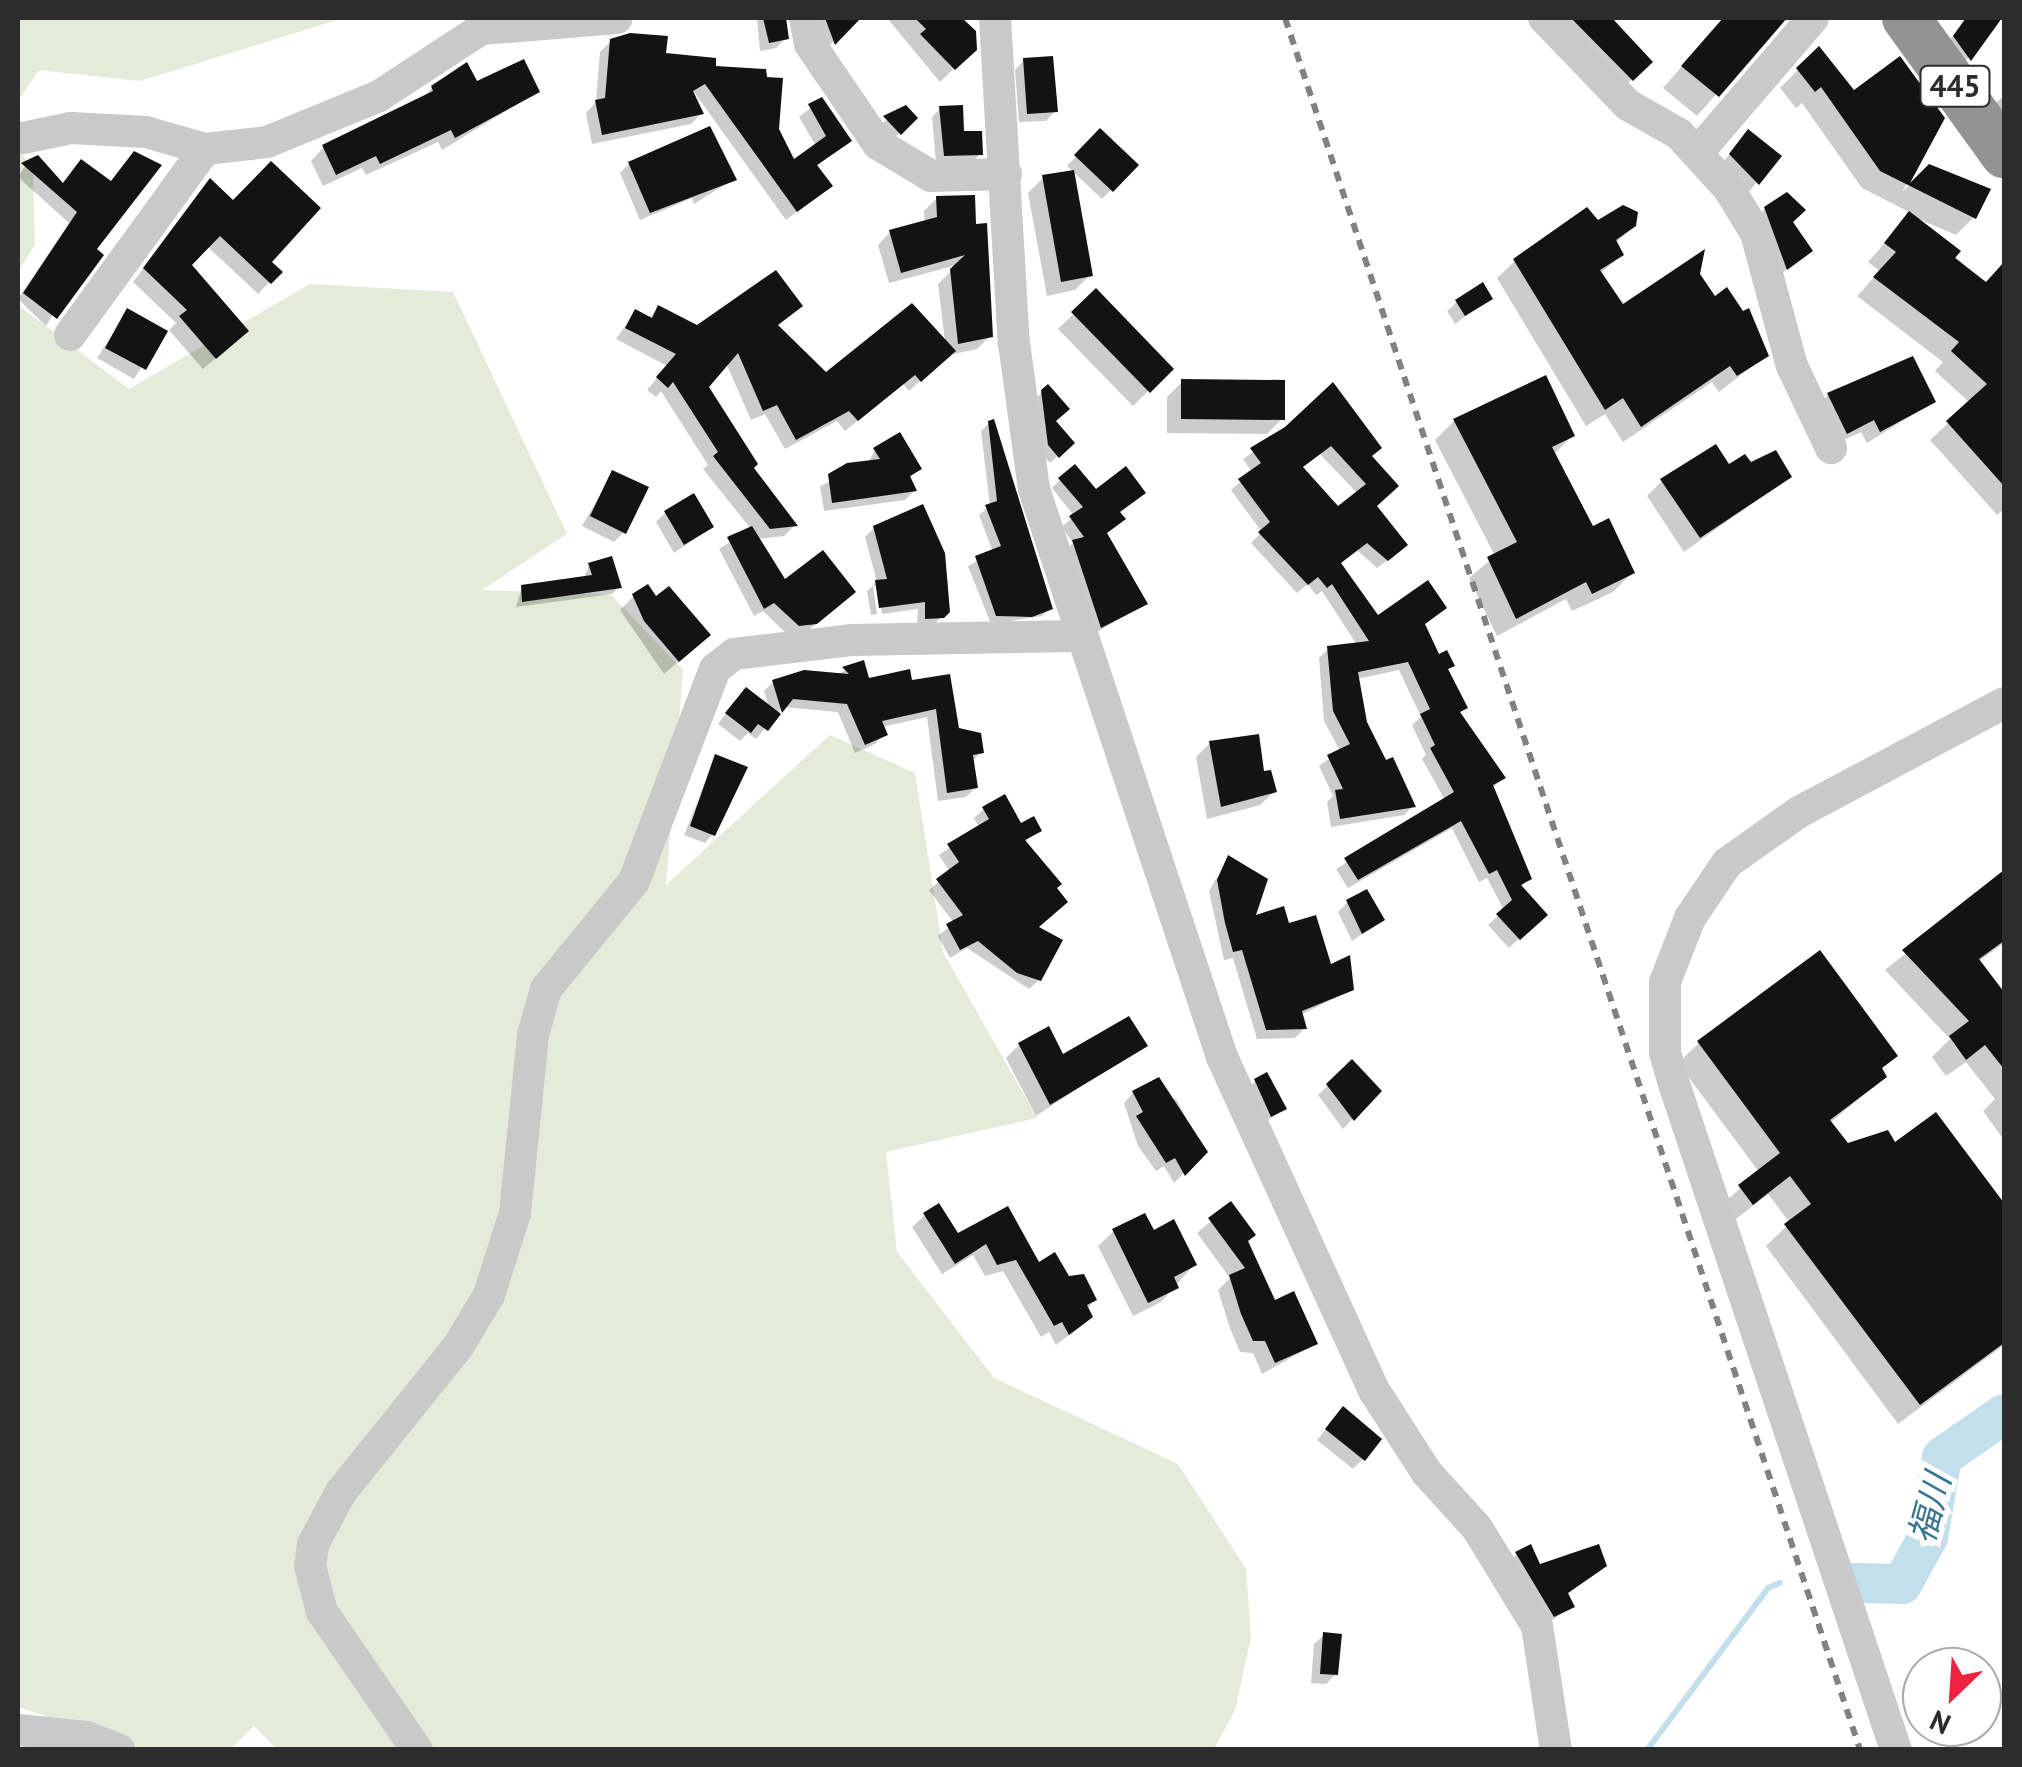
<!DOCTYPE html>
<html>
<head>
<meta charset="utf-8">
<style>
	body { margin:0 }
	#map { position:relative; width:2022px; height:1767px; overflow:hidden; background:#fff; font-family:"PT Sans","Noto Sans JP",sans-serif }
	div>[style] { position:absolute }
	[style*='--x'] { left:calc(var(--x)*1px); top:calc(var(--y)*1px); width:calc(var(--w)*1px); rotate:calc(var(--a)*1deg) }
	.green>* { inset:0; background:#e4ebd8 }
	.shadow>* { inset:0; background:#0003 }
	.stream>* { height:6px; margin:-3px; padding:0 3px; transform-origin:3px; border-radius:3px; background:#c3dfec }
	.river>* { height:40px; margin:-20px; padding:0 20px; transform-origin:20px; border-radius:20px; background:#c3dfec }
	.building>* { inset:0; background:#131313 }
	.minor>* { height:32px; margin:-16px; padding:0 16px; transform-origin:16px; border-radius:16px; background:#c9c9c9 }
	.highway>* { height:48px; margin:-24px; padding:0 24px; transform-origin:24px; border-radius:24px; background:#939393 }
	.rail>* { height:6px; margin-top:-3px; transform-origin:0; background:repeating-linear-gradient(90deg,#818181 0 10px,transparent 0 18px) }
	span { translate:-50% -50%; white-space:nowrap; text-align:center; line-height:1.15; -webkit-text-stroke:10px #fff; paint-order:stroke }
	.shield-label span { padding:2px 8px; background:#fff; border:2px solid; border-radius:8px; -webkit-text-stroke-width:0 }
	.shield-label { font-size:30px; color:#2c2c2c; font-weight:700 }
	.water-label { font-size:35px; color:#377591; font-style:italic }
	.frame { position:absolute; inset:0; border:20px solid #2c2c2c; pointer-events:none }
	.north { position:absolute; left:1902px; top:1647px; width:100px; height:100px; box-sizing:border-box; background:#fff; border:2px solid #ababab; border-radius:50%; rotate:205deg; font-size:28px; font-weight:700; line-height:40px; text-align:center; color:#2c2c2c }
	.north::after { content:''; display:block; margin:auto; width:35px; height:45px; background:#ee2342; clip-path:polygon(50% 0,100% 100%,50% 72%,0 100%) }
</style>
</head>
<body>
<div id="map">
	<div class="green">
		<i style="clip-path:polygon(18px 18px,344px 18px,140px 81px,39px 70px,18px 101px)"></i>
		<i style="clip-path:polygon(18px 147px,33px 171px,35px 245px,18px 271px)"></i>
		<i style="clip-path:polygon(310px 284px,453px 292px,567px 534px,482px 590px,611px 595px,683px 670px,666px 885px,830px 735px,915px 773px,943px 952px,1037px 1118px,886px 1152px,897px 1252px,994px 1378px,1178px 1464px,1246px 1569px,1251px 1637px,1235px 1710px,1214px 1749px,278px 1750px,254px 1726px,231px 1749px,146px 1750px,18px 1707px,18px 305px,129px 389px)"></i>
	</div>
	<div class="shadow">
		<i style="clip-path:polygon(757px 18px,784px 18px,786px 38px,776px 48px,760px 51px)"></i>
		<i style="clip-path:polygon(803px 18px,857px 18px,820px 55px)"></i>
		<i style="clip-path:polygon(887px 18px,959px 18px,973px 32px,974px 49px,940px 82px)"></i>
		<i style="clip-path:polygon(1517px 18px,1608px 18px,1650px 62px,1612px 98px,1539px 22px)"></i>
		<i style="clip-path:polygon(1724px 18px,1793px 18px,1779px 23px,1697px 116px,1663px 88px)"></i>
		<i style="clip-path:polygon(1965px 18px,1996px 21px,1960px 68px,1945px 47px)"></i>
		<i style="clip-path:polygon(611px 41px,713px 68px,776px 130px,793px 163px,816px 146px,799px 117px,821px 100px,848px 141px,816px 167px,830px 186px,786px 220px,694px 92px,701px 114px,691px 124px,592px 144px,586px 113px,596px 102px,600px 52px)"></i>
		<i style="clip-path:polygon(1818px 50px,1854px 94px,1942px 119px,1902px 192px,1929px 167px,1974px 217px,1956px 235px,1912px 216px,1986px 285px,2004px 270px,2004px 509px,1997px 515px,1930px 440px,1970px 403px,1935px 371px,1943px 362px,1857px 296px,1880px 271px,1868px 262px,1911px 213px,1862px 188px,1802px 103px,1796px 108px,1780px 88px)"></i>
		<i style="clip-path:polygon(1024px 60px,1055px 111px,1046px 121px,1019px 122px,1015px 70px)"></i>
		<i style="clip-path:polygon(475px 85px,537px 92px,442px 150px,438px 142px,366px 175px,362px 168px,323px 186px,311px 161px,324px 147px,419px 101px,432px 88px)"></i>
		<i style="clip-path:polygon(2004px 95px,2004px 146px,1981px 118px)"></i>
		<i style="clip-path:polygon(905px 108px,915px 118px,890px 142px,876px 127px)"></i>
		<i style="clip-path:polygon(940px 109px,980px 154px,972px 162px,936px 163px,932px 117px)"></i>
		<i style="clip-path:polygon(1100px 131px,1135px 165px,1102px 199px,1067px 166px)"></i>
		<i style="clip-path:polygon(1739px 142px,1778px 157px,1748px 193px,1721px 165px)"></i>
		<i style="clip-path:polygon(29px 160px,62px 186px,72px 172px,93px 250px,46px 326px,18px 299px,69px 223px,18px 177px)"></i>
		<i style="clip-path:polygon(629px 164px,734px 179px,694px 204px,692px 198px,640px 220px,620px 173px)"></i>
		<i style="clip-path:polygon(1043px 178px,1090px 275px,1075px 290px,1047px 296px,1028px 193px)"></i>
		<i style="clip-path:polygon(210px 181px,279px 272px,258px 294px,207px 246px,188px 265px,233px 343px,203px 369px,169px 330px,176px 323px,133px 282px)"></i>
		<i style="clip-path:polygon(937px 198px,974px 227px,990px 336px,977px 349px,948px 355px,909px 391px,903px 384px,845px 431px,837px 421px,785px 449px,765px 414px,751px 420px,726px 363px,706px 387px,751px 468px,794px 526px,784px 536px,757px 539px,784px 582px,843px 601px,805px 633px,788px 635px,763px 611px,754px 616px,719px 549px,751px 529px,703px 469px,708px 465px,661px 391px,656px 397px,647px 390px,667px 366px,616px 339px,635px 312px,648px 319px,659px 308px,697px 328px,800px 306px,776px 327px,825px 375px,945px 342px,938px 284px,957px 265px,889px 283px,878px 245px,890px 232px,925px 223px,924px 211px)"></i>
		<i style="clip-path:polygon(1765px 209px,1790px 222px,1810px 251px,1778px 276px,1757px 218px)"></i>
		<i style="clip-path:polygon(1597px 224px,1634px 225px,1615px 244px,1621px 255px,1600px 274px,1623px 307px,1698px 274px,1714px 299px,1742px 315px,1748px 311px,1766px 355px,1719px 392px,1712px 382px,1623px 442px,1605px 414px,1586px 426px,1497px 278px,1515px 261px)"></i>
		<i style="clip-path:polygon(1096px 292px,1171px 368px,1133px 406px,1058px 329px)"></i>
		<i style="clip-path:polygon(1490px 298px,1455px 324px,1447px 311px,1457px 302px)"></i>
		<i style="clip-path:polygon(127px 312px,164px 332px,134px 379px,97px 358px)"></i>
		<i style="clip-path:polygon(1545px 378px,1572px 436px,1553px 455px,1591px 529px,1632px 573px,1613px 592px,1572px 611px,1566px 599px,1497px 636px,1469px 578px,1495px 556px,1435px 440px,1454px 421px)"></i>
		<i style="clip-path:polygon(1182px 382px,1282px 419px,1267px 434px,1167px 433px,1167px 397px)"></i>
		<i style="clip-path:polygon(1047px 387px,1053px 421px,1072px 443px,1050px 463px,1041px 453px,1034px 400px)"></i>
		<i style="clip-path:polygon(1828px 395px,1933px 402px,1867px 443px,1861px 432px,1833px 445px,1816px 408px)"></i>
		<i style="clip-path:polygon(989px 423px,1050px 609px,1042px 616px,991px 624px,968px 566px,993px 552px,979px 515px,990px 506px,981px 431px)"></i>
		<i style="clip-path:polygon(evenodd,1286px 429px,1369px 457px,1374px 506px,1396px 554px,1377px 568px,1357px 550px,1338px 564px,1378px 618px,1444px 608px,1423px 626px,1437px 657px,1452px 666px,1446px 671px,1465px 708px,1458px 714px,1503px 778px,1494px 787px,1529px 878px,1520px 888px,1544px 915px,1509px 948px,1488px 925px,1504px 910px,1487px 878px,1479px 882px,1452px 828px,1348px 888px,1336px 869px,1445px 800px,1422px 759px,1426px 755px,1412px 725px,1421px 717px,1399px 670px,1357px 679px,1365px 723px,1413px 806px,1404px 815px,1331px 827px,1327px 802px,1333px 796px,1319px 766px,1340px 751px,1324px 721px,1319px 658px,1329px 648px,1357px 645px,1322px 591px,1316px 595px,1308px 584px,1297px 593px,1251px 543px,1262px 532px,1231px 490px,1252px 472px,1243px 459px,1286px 429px,1320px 454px,1358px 494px,1338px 510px,1301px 468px,1320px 454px)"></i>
		<i style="clip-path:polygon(875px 450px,919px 469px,909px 479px,914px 491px,905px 500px,824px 511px,820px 486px,868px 463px)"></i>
		<i style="clip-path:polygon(1750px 465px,1789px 477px,1684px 552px,1647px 496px,1662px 481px)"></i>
		<i style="clip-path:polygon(613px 473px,624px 532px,614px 542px,582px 526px)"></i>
		<i style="clip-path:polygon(1060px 480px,1095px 492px,1118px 513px,1105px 534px,1145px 604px,1092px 635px,1065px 551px,1073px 543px,1062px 527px,1074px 516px,1052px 488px)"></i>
		<i style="clip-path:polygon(665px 513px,711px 527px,674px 553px,656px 522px)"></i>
		<i style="clip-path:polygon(874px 528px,947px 612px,932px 626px,917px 626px,918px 609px,882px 614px,878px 586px,873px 586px,877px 614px,871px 615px,867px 591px,877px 582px,865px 537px)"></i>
		<i style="clip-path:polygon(589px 565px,619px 587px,612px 594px,516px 607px,522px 587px,584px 578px)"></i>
		<i style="clip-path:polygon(634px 596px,693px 649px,664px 674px,620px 610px)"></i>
		<i style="clip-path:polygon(862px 663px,867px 681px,911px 683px,981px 752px,972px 762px,975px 788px,966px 797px,938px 801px,927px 717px,881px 727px,885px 734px,875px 744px,855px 753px,838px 712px,783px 707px,756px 739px,748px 733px,740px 741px,718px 724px,737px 699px,769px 707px,764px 691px,773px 682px,836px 675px)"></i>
		<i style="clip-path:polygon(1210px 743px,1262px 774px,1274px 792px,1260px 805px,1207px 819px,1196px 757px)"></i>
		<i style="clip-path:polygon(716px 757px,713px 834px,705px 843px,684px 835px)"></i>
		<i style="clip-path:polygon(984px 809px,1039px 830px,1024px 843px,1039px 980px,1029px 989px,967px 948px,950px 958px,938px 936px,954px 923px,929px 890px,950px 872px,939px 855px,979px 827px,974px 818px)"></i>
		<i style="clip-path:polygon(1228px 858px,1252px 918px,1288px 926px,1352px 989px,1301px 1015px,1305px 1028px,1295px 1038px,1257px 1039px,1233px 958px,1224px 960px,1209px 891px)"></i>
		<i style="clip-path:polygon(2004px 875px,2004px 943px,1978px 962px,2004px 996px,2004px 1140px,1983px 1111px,1995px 1099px,1966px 1062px,1946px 1076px,1932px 1057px,1950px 1039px,1885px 970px)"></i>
		<i style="clip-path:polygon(1348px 902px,1382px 920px,1352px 941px,1338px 912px)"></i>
		<i style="clip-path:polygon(1699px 1043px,1895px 1055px,1880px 1070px,1884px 1077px,1830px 1123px,1847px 1145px,1895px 1145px,1936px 1115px,2004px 1208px,2004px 1345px,1898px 1424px,1766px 1246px,1790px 1223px,1768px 1194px,1731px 1223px,1719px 1207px,1759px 1172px,1678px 1063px)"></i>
		<i style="clip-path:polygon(1019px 1045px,1062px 1057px,1144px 1045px,1036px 1116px,1006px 1058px)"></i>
		<i style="clip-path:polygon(1352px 1063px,1379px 1091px,1343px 1129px,1318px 1095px)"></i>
		<i style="clip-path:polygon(1256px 1081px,1284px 1108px,1261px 1125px,1246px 1091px)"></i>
		<i style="clip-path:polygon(1133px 1093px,1176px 1099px,1205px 1152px,1174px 1183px,1164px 1166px,1156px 1171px,1138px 1146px,1124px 1103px)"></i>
		<i style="clip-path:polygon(1230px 1205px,1273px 1303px,1315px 1344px,1262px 1374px,1253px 1353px,1240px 1352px,1230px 1328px,1218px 1290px,1230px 1278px,1197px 1233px)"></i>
		<i style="clip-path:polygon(1007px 1209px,1038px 1265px,1094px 1299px,1077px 1329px,1056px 1345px,1049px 1332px,1041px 1337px,1003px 1271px,985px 1276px,973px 1255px,942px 1274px,912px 1227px,925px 1215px,958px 1237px)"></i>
		<i style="clip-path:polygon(1114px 1231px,1152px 1233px,1194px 1265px,1161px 1302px,1133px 1316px,1098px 1246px)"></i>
		<i style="clip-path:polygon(1334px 1419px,1363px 1459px,1353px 1469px,1317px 1440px)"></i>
		<i style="clip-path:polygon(1517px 1554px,1539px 1567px,1604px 1565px,1566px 1595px,1572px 1606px,1541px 1628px,1504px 1567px)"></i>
		<i style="clip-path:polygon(1324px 1635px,1336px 1674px,1326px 1684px,1311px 1683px,1314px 1644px)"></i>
	</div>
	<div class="stream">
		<i style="--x:1647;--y:1750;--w:202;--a:-53.2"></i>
		<i style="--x:1768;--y:1588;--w:13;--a:-23"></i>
	</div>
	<div class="river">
		<i style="--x:1854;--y:1583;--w:48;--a:1.2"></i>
		<i style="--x:1902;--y:1584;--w:54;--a:-61"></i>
		<i style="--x:1928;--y:1537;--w:81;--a:-80.1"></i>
		<i style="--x:1942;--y:1457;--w:75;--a:-34.7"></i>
	</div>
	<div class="building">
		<i style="clip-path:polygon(763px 18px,786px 18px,789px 39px,769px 43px)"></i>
		<i style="clip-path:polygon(825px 18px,861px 18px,835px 45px)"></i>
		<i style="clip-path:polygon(915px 18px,962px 18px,976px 31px,977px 50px,955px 70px,920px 34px,926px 29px)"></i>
		<i style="clip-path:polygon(1571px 18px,1612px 18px,1653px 62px,1633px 81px)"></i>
		<i style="clip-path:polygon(1723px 18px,1787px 18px,1719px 97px,1681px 66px)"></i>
		<i style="clip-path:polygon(1966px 18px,2002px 18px,1971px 61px,1953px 36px)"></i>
		<i style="clip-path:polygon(630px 33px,668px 36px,666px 53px,716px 58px,716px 66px,766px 69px,767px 77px,783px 78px,779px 129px,794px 159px,826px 136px,808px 104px,822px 97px,852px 141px,817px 165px,833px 186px,797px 212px,705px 84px,693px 91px,704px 114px,602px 135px,595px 100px,605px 98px,610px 39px)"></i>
		<i style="clip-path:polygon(1819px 46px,1854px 90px,1900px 56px,1945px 118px,1910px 183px,1929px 164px,1991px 189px,1976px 219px,1880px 171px,1821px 87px,1815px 92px,1796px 68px)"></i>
		<i style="clip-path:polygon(1053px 56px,1058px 112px,1027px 114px,1023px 58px)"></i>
		<i style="clip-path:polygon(524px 59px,540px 92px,455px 138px,451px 130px,380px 164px,376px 156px,336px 175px,322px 145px,433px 91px,431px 86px,467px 62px,477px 81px)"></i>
		<i style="clip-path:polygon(906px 105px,918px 118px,901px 135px,883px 116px)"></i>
		<i style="clip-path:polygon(963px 105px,964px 131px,982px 131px,983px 155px,944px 156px,939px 106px)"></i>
		<i style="clip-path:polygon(710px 126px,737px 180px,650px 213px,628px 162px)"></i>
		<i style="clip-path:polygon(1100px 128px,1139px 165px,1113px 192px,1074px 155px)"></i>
		<i style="clip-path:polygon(1748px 129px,1782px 156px,1759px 185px,1729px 154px)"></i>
		<i style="clip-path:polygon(134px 151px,162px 165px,97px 249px,104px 255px,57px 319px,23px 293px,77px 212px,21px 163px,38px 155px,63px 183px,81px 159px,111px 181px)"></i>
		<i style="clip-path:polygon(271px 161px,321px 208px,272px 262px,283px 272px,271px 284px,220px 236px,192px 265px,249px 331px,216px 359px,179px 316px,187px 310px,143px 268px,210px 178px,233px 200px)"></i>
		<i style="clip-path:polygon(1074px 170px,1093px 276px,1061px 282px,1042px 175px)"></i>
		<i style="clip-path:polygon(1787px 192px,1806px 210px,1793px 222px,1813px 251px,1787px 270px,1764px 207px)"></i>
		<i style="clip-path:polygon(975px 195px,976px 224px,987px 223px,993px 337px,958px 344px,950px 269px,965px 255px,901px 273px,889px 230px,937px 217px,936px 196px)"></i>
		<i style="clip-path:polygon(1623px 205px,1638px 212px,1636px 226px,1616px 240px,1624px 255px,1600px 270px,1623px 304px,1705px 249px,1700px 274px,1715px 296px,1727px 287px,1743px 311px,1749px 308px,1769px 356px,1737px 376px,1730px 366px,1641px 427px,1623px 398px,1605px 410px,1513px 259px,1587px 207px,1598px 220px)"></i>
		<i style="clip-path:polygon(1909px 211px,1961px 251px,1955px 258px,1986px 282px,2004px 262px,2004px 486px,1946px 421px,1987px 384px,1951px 351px,1959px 342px,1873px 277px,1896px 252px,1884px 243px)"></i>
		<i style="clip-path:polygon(776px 270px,803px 306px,778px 325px,826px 372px,912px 303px,956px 351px,921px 382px,915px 375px,858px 421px,849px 411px,796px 440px,777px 405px,763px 411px,738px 353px,709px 387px,758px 464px,754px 468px,798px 526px,770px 529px,713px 456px,718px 452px,673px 382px,668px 388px,656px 377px,676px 354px,625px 328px,635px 309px,652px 318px,658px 305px,697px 325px)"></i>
		<i style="clip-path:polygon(1483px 282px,1493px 299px,1465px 316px,1455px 300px)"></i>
		<i style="clip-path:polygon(1096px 288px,1174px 369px,1150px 393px,1071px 312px)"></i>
		<i style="clip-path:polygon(127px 308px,168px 331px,146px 370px,105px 348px)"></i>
		<i style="clip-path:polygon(1913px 356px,1936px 402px,1880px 432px,1874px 420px,1847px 434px,1827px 393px)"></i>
		<i style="clip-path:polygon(1546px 375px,1575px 436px,1552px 447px,1593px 526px,1609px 518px,1635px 573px,1592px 594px,1586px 582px,1516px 619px,1487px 557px,1517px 542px,1453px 419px)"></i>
		<i style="clip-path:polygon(1181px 379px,1285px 380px,1285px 420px,1181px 419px)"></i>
		<i style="clip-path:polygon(evenodd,1333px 382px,1382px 448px,1372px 456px,1399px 486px,1377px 506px,1408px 545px,1388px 561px,1367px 543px,1341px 563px,1378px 615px,1428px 580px,1447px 608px,1425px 624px,1439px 654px,1447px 650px,1455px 666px,1448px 669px,1468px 708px,1460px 712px,1506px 778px,1493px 785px,1532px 879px,1521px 885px,1548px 915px,1520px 940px,1496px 914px,1512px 900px,1497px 870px,1489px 874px,1461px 821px,1358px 880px,1344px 858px,1454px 792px,1430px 748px,1435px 745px,1420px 714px,1430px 709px,1408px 662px,1358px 672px,1367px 722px,1386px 760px,1393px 757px,1416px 807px,1340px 819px,1335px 790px,1343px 789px,1327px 755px,1350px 744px,1333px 711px,1327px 646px,1369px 641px,1332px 584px,1327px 588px,1318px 577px,1308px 585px,1258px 532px,1270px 522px,1238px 479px,1261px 463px,1250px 448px,1285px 427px,1333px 382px,1331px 446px,1366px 484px,1338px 506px,1303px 467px,1331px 446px)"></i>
		<i style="clip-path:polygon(1048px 384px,1070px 409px,1056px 421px,1075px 443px,1059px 458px,1048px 445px,1041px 390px)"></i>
		<i style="clip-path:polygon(994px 419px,1053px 609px,1032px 617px,996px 616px,975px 556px,1001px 546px,985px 505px,997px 501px,988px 421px)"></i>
		<i style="clip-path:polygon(900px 432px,922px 469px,910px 476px,917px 491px,832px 503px,828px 474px,847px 463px,880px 459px,873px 448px)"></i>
		<i style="clip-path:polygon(1716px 444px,1729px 464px,1745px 454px,1751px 462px,1776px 450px,1792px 477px,1700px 538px,1660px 479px)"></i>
		<i style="clip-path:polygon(1075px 464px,1096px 489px,1126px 466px,1146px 493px,1120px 512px,1126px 519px,1107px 533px,1148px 604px,1101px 628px,1072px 540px,1084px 537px,1069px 516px,1083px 507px,1058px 478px)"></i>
		<i style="clip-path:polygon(612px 470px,649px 487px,626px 534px,590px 516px)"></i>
		<i style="clip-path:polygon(694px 493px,714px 527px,684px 545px,664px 511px)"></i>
		<i style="clip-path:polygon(923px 504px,945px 553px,950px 612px,944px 618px,925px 619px,925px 602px,879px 608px,875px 580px,887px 579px,873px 526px)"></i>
		<i style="clip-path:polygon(752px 526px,785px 579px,823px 550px,856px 592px,817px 624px,799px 626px,774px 603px,764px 609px,727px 537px)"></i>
		<i style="clip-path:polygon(612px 556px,622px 588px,522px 602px,521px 585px,592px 575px,588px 563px)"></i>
		<i style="clip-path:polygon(648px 584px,656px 596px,669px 586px,711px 635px,679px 662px,644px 621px,632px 594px)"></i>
		<i style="clip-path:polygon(864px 660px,869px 678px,910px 669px,912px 680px,950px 674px,959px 728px,981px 733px,984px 753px,973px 755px,978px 788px,947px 793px,936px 709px,882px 721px,888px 735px,865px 745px,847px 704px,793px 699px,782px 713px,772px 680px,804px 670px,849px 674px,842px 667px)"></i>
		<i style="clip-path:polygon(746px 687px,781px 714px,768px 731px,758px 724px,751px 733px,725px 713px)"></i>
		<i style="clip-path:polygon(1259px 734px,1264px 771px,1271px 770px,1277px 792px,1221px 807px,1209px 741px)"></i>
		<i style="clip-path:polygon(715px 754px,748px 767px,715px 836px,690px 826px)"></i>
		<i style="clip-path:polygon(1005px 794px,1021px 823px,1034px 816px,1042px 831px,1025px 840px,1062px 884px,1057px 888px,1068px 902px,1039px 927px,1063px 940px,1041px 981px,1017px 973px,978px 941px,960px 950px,946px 924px,963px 915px,936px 879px,959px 862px,947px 844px,989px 819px,982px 807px)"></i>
		<i style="clip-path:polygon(1228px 855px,1268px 879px,1256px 915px,1284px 906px,1289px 923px,1316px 915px,1331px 964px,1350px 955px,1354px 990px,1302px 1011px,1307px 1029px,1266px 1030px,1242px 950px,1233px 952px,1225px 923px,1217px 880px)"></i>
		<i style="clip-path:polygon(2004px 870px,2004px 941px,1979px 959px,2004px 992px,2004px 1069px,1985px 1045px,1966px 1060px,1949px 1036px,1969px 1021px,1902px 950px)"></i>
		<i style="clip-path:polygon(1367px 889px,1385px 920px,1362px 934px,1346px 900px)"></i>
		<i style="clip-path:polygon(1820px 950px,1898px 1056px,1882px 1068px,1887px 1077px,1830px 1120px,1848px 1143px,1888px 1130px,1895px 1142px,1936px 1112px,2004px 1203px,2004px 1343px,1920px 1405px,1784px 1224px,1811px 1204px,1790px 1176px,1753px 1205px,1738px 1185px,1780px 1153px,1697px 1041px)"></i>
		<i style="clip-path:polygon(1129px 1016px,1148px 1046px,1050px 1105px,1018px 1043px,1049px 1026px,1063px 1054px)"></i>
		<i style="clip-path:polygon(1352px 1059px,1382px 1091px,1354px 1121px,1326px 1084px)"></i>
		<i style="clip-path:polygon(1267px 1072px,1287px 1109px,1271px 1117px,1254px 1079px)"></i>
		<i style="clip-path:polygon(1159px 1077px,1208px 1152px,1185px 1176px,1175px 1158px,1166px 1163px,1136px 1116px,1143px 1112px,1132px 1091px)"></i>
		<i style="clip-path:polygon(1231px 1201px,1256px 1235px,1248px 1241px,1275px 1300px,1294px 1291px,1318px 1344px,1275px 1363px,1265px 1341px,1253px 1341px,1241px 1314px,1229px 1275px,1245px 1268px,1208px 1218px)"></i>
		<i style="clip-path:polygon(939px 1203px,958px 1233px,1008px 1206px,1039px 1262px,1055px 1252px,1069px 1276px,1084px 1274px,1097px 1300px,1087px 1305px,1093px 1317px,1069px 1335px,1062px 1322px,1054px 1326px,1016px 1260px,997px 1265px,986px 1244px,955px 1264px,923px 1213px)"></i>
		<i style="clip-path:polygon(1145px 1213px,1154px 1230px,1174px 1219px,1197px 1265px,1174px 1277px,1179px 1288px,1148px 1303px,1112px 1229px)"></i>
		<i style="clip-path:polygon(1343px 1406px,1382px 1439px,1365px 1461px,1325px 1429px)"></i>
		<i style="clip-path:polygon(1531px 1544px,1540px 1564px,1599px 1544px,1607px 1566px,1568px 1593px,1575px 1607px,1554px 1617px,1515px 1552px)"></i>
		<i style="clip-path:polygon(1323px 1632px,1342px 1634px,1338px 1675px,1320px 1674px)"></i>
	</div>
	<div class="minor">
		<i style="--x:805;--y:18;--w:26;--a:79"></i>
		<i style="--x:810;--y:44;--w:121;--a:55.8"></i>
		<i style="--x:878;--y:144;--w:62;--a:31.1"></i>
		<i style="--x:931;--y:176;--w:75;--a:-1.5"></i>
		<i style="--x:995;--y:18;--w:326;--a:86.7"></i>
		<i style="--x:1014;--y:343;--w:147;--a:82.2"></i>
		<i style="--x:1034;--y:489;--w:598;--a:71.69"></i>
		<i style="--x:1222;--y:1057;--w:368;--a:65.5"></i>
		<i style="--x:1375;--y:1392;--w:96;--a:57.3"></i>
		<i style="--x:1427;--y:1473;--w:74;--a:47.7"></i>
		<i style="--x:1477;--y:1528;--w:115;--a:58.5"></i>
		<i style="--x:1537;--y:1626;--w:125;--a:81.3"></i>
		<i style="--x:1544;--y:18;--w:121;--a:46"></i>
		<i style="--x:1628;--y:105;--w:59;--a:29.6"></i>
		<i style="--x:1679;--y:134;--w:74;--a:47.7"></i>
		<i style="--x:1729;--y:189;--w:52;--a:58.5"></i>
		<i style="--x:1756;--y:233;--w:138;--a:74.9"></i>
		<i style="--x:1792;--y:366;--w:91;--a:64.6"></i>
		<i style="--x:23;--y:138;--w:49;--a:-11.8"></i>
		<i style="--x:71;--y:128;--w:75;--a:3.1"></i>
		<i style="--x:146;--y:132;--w:61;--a:16.1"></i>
		<i style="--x:205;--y:149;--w:62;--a:-6.4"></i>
		<i style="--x:267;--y:142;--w:121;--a:-22.3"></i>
		<i style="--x:379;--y:96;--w:122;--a:-33.3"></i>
		<i style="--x:481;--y:29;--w:136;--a:-4.6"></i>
		<i style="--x:1699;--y:151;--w:175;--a:-49.4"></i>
		<i style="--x:70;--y:335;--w:230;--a:-54"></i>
		<i style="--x:18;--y:1730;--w:69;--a:5.8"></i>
		<i style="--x:87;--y:1737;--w:35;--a:22"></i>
		<i style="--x:417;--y:1750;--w:168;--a:-124.5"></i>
		<i style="--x:322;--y:1612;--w:48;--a:-104.6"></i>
		<i style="--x:310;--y:1566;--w:22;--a:-82"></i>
		<i style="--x:313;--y:1544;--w:59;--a:-61.7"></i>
		<i style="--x:341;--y:1492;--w:189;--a:-51.2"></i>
		<i style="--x:459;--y:1345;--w:58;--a:-59"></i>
		<i style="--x:489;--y:1295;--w:86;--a:-72.4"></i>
		<i style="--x:515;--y:1213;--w:179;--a:-84.2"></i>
		<i style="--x:533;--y:1035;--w:48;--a:-74.2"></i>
		<i style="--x:546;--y:989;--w:139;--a:-50.8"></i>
		<i style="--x:634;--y:881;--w:227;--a:-69.1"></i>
		<i style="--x:715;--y:669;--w:24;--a:-38"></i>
		<i style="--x:734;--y:654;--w:118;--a:-6.8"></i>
		<i style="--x:851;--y:640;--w:231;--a:-1"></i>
		<i style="--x:1896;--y:1750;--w:702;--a:-108.43"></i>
		<i style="--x:1674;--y:1084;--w:33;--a:-106"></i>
		<i style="--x:1665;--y:1052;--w:70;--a:-90"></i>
		<i style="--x:1665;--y:982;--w:69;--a:-68.7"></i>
		<i style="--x:1690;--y:918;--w:66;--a:-56.1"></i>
		<i style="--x:1727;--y:863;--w:88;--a:-35.3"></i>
		<i style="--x:1799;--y:812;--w:232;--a:-28"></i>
	</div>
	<div class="highway">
		<i style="--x:1906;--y:18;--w:168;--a:54.2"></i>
	</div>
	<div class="rail">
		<i style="--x:1285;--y:18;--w:1825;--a:71.63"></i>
	</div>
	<div class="shield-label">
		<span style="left:1955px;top:86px">445</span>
	</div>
	<div class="water-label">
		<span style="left:1929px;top:1508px;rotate:-75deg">福川</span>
	</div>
	<div class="frame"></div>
	<div class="north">N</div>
</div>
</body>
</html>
